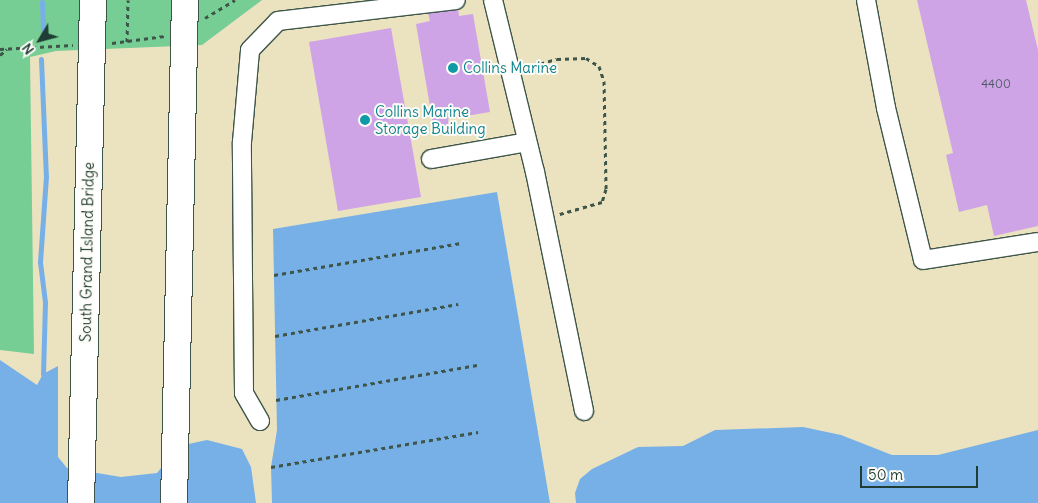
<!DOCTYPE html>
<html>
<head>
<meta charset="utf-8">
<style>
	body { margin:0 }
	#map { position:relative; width:1038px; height:503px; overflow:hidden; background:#ebe2c0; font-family:Delius,sans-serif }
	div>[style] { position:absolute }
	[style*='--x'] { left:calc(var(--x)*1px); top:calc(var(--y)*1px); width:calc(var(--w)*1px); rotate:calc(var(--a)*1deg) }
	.green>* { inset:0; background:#77ce94 }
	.water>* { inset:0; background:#77b0e7 }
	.stream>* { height:5px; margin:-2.5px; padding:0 2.5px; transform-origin:2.5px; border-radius:2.5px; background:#77b0e7 }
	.building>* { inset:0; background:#cea4e7 }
	.path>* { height:3px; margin-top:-1.5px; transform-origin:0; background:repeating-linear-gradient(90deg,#3e5649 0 4px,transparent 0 8px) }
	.roads { filter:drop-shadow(1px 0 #3e5649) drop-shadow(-1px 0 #3e5649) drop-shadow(0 1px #3e5649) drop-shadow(0 -1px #3e5649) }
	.minor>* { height:18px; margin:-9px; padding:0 9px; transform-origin:9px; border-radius:9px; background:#fff }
	.bridges { filter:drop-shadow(1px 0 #3e5649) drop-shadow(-1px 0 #3e5649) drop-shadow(0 1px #3e5649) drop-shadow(0 -1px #3e5649) }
	.highway-bridge>* { height:26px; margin:-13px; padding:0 13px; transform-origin:13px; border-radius:13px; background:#fff }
	.dots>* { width:14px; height:14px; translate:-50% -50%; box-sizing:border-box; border:2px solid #fdfcf7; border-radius:50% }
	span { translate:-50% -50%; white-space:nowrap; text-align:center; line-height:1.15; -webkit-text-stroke:4px #fdfcf7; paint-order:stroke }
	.number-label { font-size:12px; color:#4b5761 }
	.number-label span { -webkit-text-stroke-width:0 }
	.culture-label { font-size:15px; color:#0d838f }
	.left { translate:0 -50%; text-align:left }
	.street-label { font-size:15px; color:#1f3d34 }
	.north { position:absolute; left:15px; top:15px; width:50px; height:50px; -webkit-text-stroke:4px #fdfcf7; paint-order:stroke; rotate:233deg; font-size:14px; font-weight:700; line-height:20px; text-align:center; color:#1f3d34 }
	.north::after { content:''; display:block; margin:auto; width:18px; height:22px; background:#1f3d34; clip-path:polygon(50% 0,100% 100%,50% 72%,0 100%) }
	.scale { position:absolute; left:860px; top:466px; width:118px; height:22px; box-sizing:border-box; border:2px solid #1f3d34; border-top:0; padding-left:6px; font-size:15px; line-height:18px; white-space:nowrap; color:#1f3d34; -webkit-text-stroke:4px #fdfcf7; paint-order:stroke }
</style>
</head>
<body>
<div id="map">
	<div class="green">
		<i style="clip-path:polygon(0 0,262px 0,202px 45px,56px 51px,30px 57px,34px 354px,0 350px)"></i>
	</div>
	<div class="water">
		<i style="clip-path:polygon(497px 192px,550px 503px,272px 503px,271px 467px,277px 430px,273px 229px)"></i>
		<i style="clip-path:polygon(0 360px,37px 385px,43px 374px,58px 366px,58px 457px,67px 468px,121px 477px,157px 473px,179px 446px,207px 440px,242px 449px,251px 467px,256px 503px,0 503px)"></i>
		<i style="clip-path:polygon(803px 427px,841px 435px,892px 455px,938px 455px,1038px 430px,1038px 503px,576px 503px,575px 493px,580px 479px,592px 469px,638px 447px,683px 446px,715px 430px)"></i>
	</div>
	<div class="stream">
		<i style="--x:42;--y:2;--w:35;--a:88"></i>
		<i style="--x:41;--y:59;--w:117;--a:87.6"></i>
		<i style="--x:46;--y:176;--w:86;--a:94"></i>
		<i style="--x:40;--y:262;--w:40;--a:82.9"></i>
		<i style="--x:45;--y:302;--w:72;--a:91.6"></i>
	</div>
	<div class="building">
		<i style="clip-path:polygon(917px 0,1026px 0,1038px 50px,1038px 226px,994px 236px,987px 205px,959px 212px,946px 155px,953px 153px)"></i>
		<i style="clip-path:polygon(458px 8px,459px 16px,473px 14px,490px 112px,448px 119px,449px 128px,434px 130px,416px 24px,430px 21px,428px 13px)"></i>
		<i style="clip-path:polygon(391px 28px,421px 197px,338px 211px,309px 42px)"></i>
	</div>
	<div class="path">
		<i style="--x:205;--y:18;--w:35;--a:-31"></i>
		<i style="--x:127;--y:42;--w:42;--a:-88.6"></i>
		<i style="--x:112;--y:43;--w:53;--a:-7.5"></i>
		<i style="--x:0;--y:49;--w:73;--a:-3.1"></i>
		<i style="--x:0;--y:55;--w:9;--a:-41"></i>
		<i style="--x:525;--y:68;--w:33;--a:-16"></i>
		<i style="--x:557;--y:59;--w:29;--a:-2"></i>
		<i style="--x:586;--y:58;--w:15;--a:32"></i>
		<i style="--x:599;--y:66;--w:16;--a:72"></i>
		<i style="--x:604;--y:81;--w:108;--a:88.9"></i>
		<i style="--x:606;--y:189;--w:14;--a:107"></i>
		<i style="--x:602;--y:202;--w:44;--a:164.1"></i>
		<i style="--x:274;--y:275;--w:191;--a:-9.7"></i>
		<i style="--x:275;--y:336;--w:186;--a:-9.9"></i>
		<i style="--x:276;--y:400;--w:204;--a:-9.9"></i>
		<i style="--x:271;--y:467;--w:210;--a:-9.6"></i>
	</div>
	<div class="roads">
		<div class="minor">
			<i style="--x:493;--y:0;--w:177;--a:76.3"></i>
			<i style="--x:535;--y:172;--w:244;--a:78.4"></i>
			<i style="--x:866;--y:0;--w:110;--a:79.5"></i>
			<i style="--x:886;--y:108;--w:156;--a:76.3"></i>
			<i style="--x:923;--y:260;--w:116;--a:-8.9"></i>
			<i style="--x:431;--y:159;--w:97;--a:-10"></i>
			<i style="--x:260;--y:421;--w:32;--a:-120"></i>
			<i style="--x:244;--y:393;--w:251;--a:-90.5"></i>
			<i style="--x:242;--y:142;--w:92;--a:-85"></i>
			<i style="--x:250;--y:50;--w:40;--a:-46"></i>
			<i style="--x:278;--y:21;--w:179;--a:-6.7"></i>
		</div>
	</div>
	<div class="bridges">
		<div class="highway-bridge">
			<i style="--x:81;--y:503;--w:503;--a:-88.63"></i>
			<i style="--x:174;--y:503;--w:503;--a:-88.75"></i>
		</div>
	</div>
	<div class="dots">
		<i style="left:453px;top:68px;background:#0f9aa8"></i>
		<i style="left:365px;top:120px;background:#0f9aa8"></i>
	</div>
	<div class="number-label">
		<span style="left:996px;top:84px">4400</span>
	</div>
	<div class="culture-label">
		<span class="left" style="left:463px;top:68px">Collins Marine</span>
		<span class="left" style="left:375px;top:120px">Collins Marine<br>Storage Building</span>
	</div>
	<div class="street-label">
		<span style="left:87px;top:252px;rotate:-89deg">South Grand Island Bridge</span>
	</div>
	<div class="north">N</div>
	<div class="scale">50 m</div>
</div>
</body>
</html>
